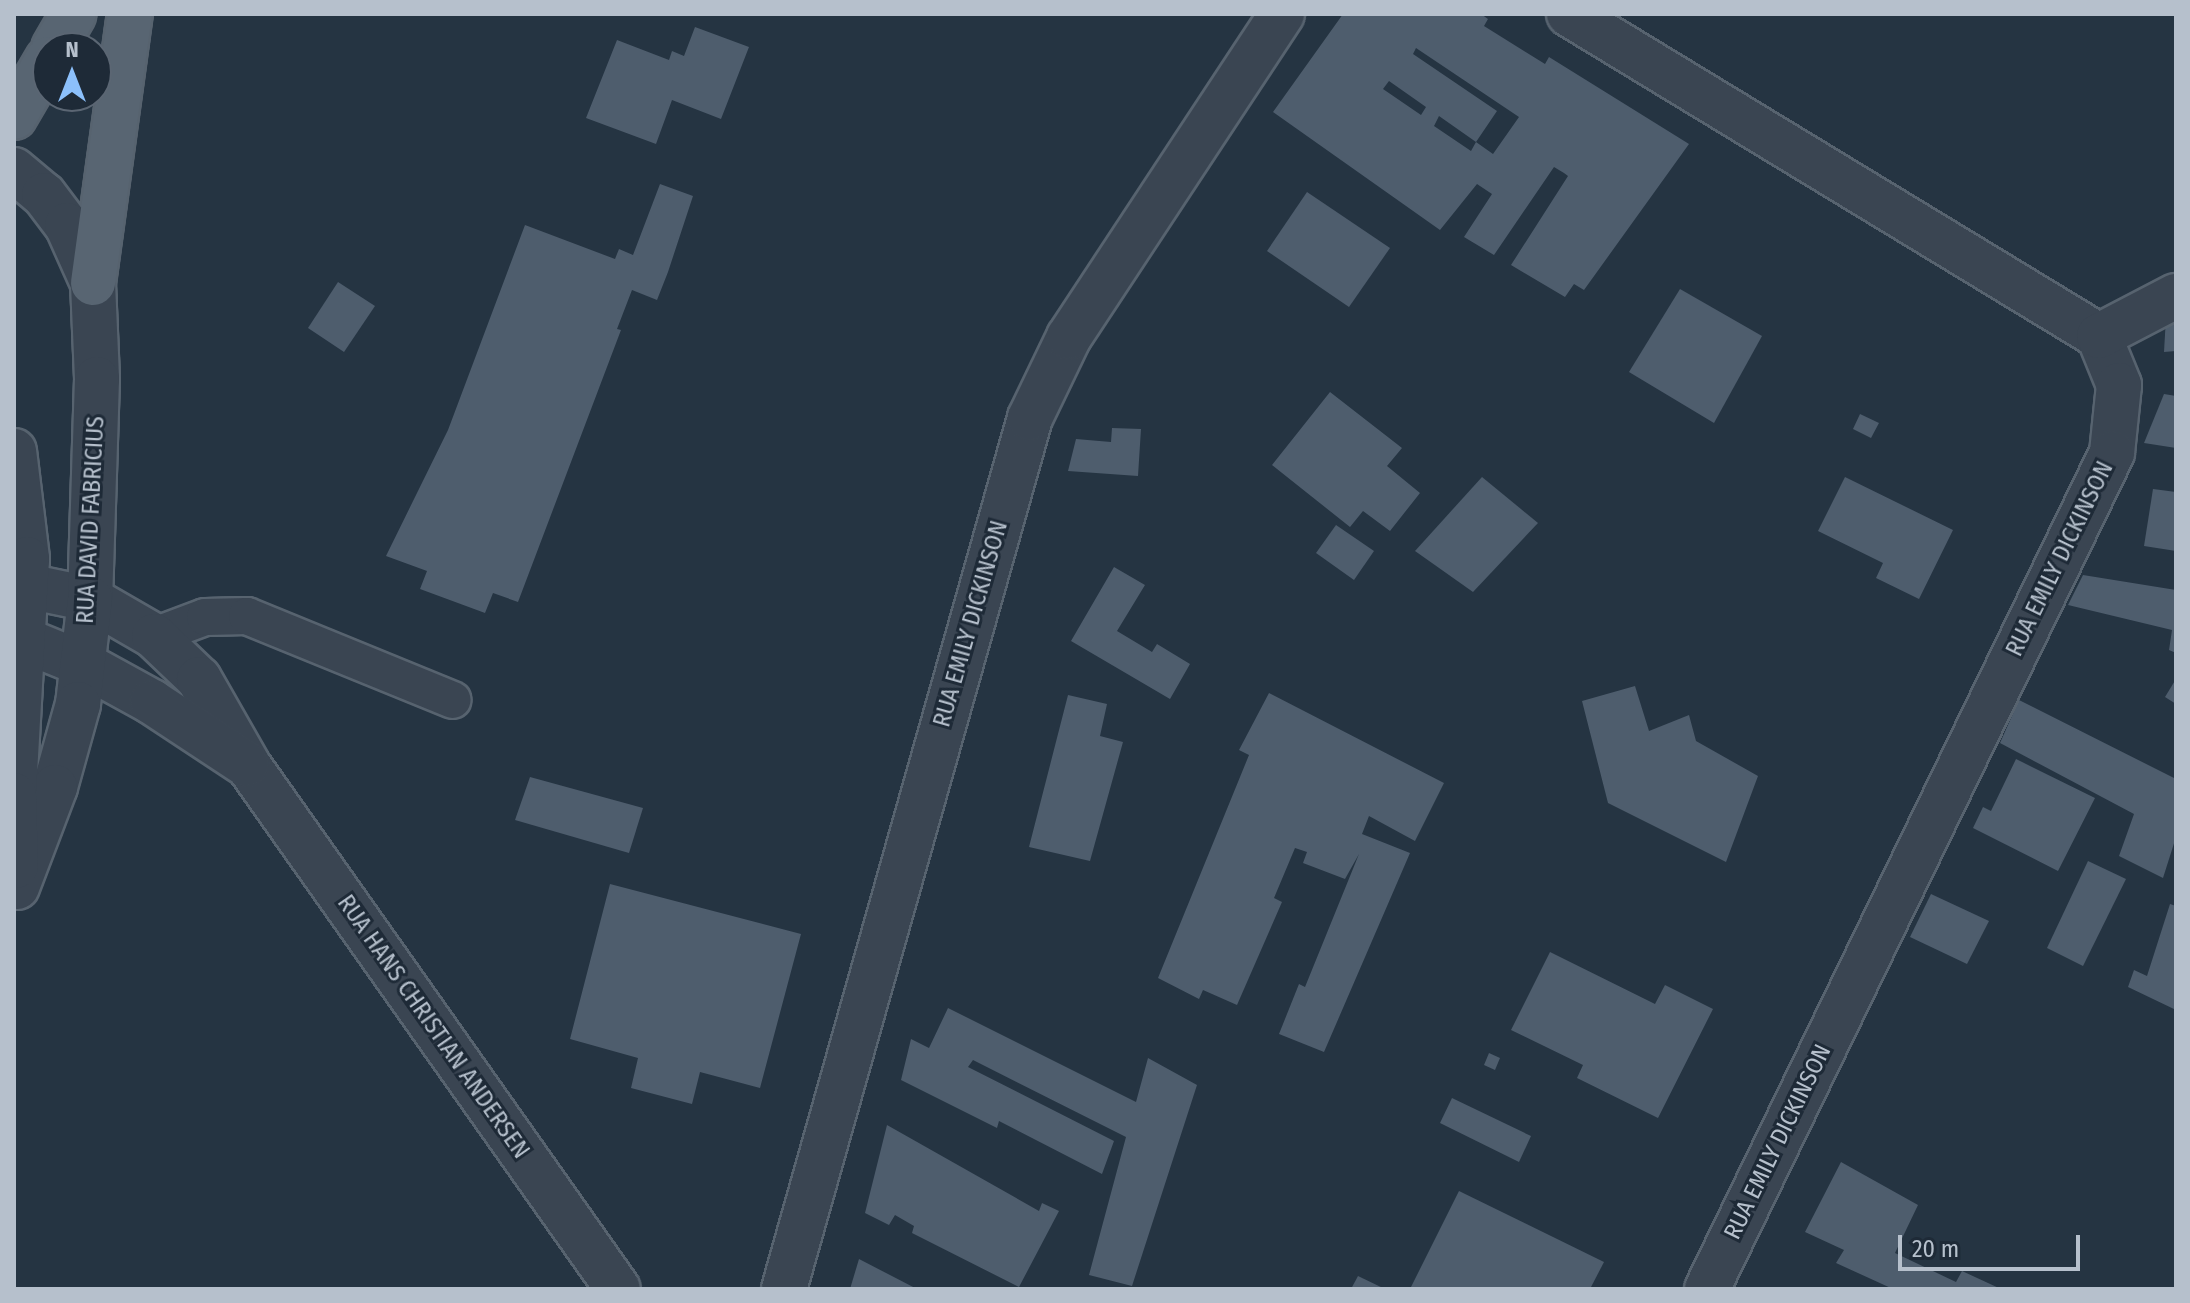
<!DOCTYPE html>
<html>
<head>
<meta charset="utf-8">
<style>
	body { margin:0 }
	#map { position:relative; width:2190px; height:1303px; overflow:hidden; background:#253442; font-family:"Fira Sans Condensed",sans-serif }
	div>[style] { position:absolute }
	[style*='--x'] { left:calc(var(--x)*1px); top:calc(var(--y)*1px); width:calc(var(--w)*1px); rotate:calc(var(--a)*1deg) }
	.building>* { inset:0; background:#4e5d6d }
	.roads { filter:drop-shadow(2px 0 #57636f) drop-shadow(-2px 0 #57636f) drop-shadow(0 2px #57636f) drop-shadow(0 -2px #57636f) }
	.service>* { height:36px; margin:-18px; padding:0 18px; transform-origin:18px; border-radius:18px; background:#3a4552 }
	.minor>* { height:44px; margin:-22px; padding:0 22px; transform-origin:22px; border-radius:22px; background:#3a4552 }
	.tertiary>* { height:44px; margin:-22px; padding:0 22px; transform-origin:22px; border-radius:22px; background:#3a4552 }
	.primary>* { height:44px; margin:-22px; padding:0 22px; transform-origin:22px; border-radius:22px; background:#586572 }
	span { translate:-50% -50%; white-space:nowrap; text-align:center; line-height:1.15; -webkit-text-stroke:6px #1e2a37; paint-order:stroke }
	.street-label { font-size:24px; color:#b6c0cc }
	.frame { position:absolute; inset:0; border:16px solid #b6c0cc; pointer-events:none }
	.north { position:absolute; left:32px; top:32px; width:80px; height:80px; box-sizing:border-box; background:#1e2a37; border:2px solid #5b6673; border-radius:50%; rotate:0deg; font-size:22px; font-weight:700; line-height:32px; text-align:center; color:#b6c0cc }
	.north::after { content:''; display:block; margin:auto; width:28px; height:36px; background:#8cc0fb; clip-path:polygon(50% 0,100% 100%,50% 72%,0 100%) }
	.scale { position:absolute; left:1898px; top:1235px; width:182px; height:36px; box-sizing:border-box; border:4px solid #b6c0cc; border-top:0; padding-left:10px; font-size:24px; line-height:28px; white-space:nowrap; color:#b6c0cc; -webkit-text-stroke:6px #1e2a37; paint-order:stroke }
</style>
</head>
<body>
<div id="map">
	<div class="building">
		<i style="clip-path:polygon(evenodd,1343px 14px,1481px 14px,1488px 19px,1484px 26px,1545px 64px,1549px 57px,1689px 144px,1584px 290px,1574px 284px,1565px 297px,1511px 265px,1568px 176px,1564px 173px,1554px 167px,1494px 255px,1464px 237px,1492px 194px,1477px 184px,1440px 230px,1273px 112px,1343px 14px,1416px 48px,1519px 117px,1493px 154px,1476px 142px,1471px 151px,1434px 126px,1439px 116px,1476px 142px,1497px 111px,1413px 54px,1416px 48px,1343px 14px,1389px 81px,1426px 107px,1421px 115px,1383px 89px,1389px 81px)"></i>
		<i style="clip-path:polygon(695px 27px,749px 47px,721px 119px,672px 100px,656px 144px,586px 118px,617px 40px,669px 60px,672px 51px,684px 56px)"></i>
		<i style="clip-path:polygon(660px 184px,693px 196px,668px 272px,657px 300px,632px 290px,617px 329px,621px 330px,518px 602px,493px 593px,485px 613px,420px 589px,427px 571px,386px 556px,448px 430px,525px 225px,615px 259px,619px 249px,633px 255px)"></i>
		<i style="clip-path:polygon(1307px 192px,1390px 248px,1349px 307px,1267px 251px)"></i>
		<i style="clip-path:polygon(338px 282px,375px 306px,344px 352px,308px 328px)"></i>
		<i style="clip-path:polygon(1680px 289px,1762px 336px,1714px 423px,1629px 372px)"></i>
		<i style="clip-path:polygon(2176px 316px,2176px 351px,2164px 352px,2166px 317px)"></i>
		<i style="clip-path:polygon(1330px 392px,1402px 448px,1387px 466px,1420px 493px,1390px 531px,1363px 511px,1350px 527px,1272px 465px)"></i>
		<i style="clip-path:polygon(2164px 394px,2176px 396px,2176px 448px,2144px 443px)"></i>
		<i style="clip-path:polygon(1860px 414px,1879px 423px,1871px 438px,1853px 429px)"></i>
		<i style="clip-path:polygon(1112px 428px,1141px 429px,1138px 476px,1068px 471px,1076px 439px,1111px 442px)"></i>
		<i style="clip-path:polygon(1482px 477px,1538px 523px,1473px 592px,1415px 551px)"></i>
		<i style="clip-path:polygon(1845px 477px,1953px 530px,1919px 599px,1876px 578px,1883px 563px,1818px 531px)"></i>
		<i style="clip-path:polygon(2153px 489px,2176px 492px,2176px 551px,2144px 546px)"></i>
		<i style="clip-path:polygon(1336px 525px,1374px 551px,1354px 580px,1316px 553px)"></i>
		<i style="clip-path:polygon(1114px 567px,1145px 585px,1117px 631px,1152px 652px,1157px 644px,1190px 664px,1170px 699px,1071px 641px)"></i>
		<i style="clip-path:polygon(2083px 575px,2176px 590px,2176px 653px,2169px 650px,2172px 630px,2068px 605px)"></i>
		<i style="clip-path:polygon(2176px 679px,2176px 704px,2165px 697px)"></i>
		<i style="clip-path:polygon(1635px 686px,1649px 731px,1689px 715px,1696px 741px,1758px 776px,1726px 862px,1608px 803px,1582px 701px)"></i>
		<i style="clip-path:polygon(1269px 693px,1444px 783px,1415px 841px,1369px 816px,1362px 834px,1410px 853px,1324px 1052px,1279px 1034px,1299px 984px,1305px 987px,1359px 854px,1345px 879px,1303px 863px,1307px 852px,1295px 848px,1274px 898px,1282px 902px,1237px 1005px,1203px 990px,1199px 999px,1158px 978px,1249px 755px,1239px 750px)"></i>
		<i style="clip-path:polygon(1068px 695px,1107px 704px,1100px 736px,1123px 742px,1090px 861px,1029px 847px)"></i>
		<i style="clip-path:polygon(2019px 700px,2176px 779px,2176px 837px,2163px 878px,2119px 856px,2134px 814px,2000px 743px)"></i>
		<i style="clip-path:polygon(2016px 759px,2095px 798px,2058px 871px,1973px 828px,1983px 807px,1991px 811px)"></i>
		<i style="clip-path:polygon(530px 777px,643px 808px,629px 853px,515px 820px)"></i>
		<i style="clip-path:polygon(2088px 861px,2126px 879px,2083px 966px,2047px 948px)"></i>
		<i style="clip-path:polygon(610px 884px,801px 934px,760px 1088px,700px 1072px,692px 1104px,631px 1088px,638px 1058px,570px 1039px)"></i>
		<i style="clip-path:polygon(1931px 894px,1989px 921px,1967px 964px,1910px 937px)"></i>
		<i style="clip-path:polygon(2170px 904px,2176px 906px,2176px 1010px,2128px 987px,2134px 970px,2147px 976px)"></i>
		<i style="clip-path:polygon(1550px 952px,1655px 1004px,1665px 985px,1713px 1009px,1658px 1118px,1577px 1078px,1583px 1065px,1511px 1030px)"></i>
		<i style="clip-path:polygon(948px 1008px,1136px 1102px,1148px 1058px,1197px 1085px,1132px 1286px,1089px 1275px,1126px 1137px,973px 1060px,968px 1067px,1114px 1141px,1102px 1174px,999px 1121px,997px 1128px,901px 1080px,911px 1039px,929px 1048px)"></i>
		<i style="clip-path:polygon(1489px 1053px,1500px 1058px,1495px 1070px,1484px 1065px)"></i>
		<i style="clip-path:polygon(1452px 1098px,1531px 1136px,1519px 1162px,1440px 1123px)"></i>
		<i style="clip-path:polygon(887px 1125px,1039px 1211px,1042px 1203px,1059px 1211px,1019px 1287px,912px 1233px,914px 1226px,895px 1215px,889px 1225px,865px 1213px)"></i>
		<i style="clip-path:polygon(1841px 1162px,1918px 1205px,1895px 1253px,1956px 1282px,1962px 1271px,2001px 1289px,1893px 1289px,1836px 1263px,1844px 1250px,1805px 1232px)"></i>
		<i style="clip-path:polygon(1459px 1191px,1604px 1262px,1590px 1289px,1410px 1289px)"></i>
		<i style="clip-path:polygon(859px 1259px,917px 1289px,850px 1289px)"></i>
		<i style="clip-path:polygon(1358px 1276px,1385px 1289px,1351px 1289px)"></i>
	</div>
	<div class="roads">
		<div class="service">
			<i style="--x:154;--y:636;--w:54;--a:-20.4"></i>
			<i style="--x:205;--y:617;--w:42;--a:-1.4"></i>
			<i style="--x:247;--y:616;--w:222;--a:22.2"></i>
		</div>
		<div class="minor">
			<i style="--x:1569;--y:14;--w:620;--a:31.28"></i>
			<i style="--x:2099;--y:336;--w:53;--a:67.8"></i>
			<i style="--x:2119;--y:385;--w:68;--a:95.9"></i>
			<i style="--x:2112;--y:453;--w:929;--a:115.85"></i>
			<i style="--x:2099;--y:336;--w:87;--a:-27.5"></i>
			<i style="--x:27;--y:586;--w:64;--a:11.7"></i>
			<i style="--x:90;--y:599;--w:74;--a:30"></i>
			<i style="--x:154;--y:636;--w:62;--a:43.7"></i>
			<i style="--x:199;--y:679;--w:99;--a:60.3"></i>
			<i style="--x:248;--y:765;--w:641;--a:54.77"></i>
			<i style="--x:24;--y:640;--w:64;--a:22.1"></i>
			<i style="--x:83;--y:664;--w:79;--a:28.8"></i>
			<i style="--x:152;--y:702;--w:113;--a:33.4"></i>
			<i style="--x:784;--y:1289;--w:905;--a:-74.23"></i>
			<i style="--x:1030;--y:418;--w:90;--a:-64.3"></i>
			<i style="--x:1069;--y:337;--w:387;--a:-56.6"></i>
		</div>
		<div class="tertiary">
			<i style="--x:14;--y:170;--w:39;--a:40"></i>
			<i style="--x:44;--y:195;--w:38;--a:53"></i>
			<i style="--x:67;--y:225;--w:64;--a:65.9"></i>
			<i style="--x:93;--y:283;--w:96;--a:87.6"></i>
			<i style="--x:97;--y:379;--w:220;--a:91.8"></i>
			<i style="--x:90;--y:599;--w:106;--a:96.5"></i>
			<i style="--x:78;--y:704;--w:86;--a:105.5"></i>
			<i style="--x:55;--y:787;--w:107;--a:110.8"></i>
			<i style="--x:14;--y:451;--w:109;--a:83.1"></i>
			<i style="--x:27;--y:559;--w:236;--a:93.2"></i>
			<i style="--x:14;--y:795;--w:71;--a:88.4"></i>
		</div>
		<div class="primary">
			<i style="--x:54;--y:48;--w:39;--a:-60"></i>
			<i style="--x:14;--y:117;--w:67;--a:-59.6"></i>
			<i style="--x:93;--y:283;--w:272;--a:-82.2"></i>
		</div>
	</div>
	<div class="street-label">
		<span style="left:91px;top:520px;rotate:-87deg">RUA DAVID FABRICIUS</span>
		<span style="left:2060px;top:559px;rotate:-64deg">RUA EMILY DICKINSON</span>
		<span style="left:971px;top:624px;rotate:-74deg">RUA EMILY DICKINSON</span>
		<span style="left:433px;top:1027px;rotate:55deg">RUA HANS CHRISTIAN ANDERSEN</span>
		<span style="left:1778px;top:1142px;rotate:-64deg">RUA EMILY DICKINSON</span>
	</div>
	<div class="frame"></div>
	<div class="north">N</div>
	<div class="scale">20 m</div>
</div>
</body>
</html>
